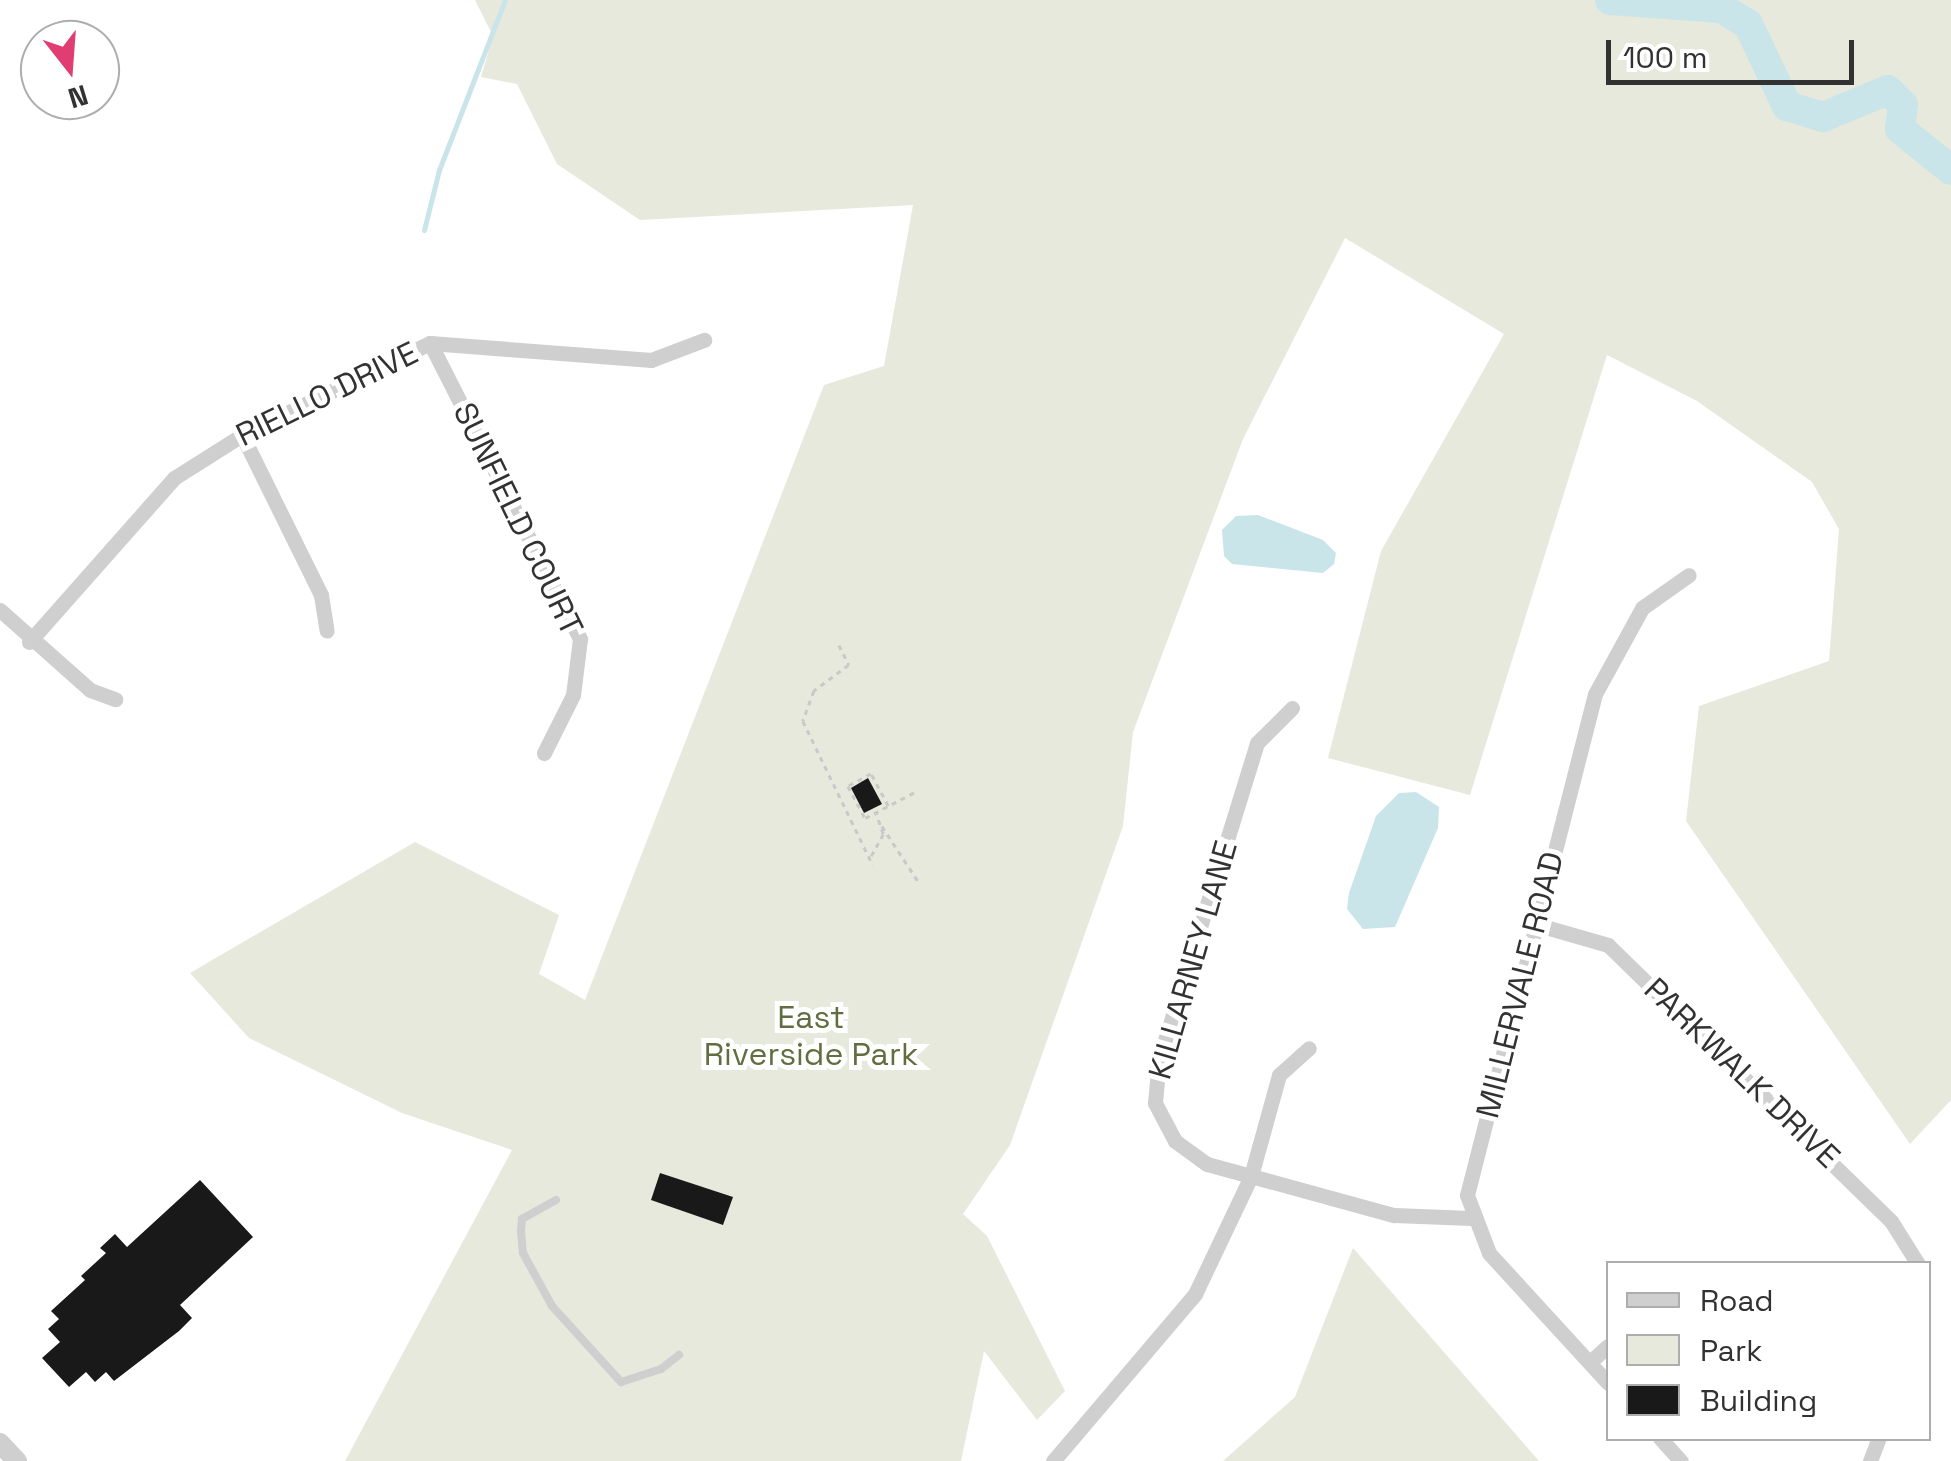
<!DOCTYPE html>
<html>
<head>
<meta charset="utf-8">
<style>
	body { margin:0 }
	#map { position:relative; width:1951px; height:1461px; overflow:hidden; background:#fff; font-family:"Space Grotesk",sans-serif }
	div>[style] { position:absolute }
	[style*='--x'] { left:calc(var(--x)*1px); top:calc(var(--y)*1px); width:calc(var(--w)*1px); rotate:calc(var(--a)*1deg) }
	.green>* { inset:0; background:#e6e9dc }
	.water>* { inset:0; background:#c9e5e9 }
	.stream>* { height:5px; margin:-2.5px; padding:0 2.5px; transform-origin:2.5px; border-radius:2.5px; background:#c9e5e9 }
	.river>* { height:30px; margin:-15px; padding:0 15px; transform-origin:15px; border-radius:15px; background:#c9e5e9 }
	.building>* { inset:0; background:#191919 }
	.path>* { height:2.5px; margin-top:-1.25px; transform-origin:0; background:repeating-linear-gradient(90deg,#c9c9c9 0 5px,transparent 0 10px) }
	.service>* { height:8px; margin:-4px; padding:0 4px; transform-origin:4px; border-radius:4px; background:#cfcfcf }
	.minor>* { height:15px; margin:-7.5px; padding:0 7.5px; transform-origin:7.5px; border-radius:7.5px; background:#cfcfcf }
	.tertiary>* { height:20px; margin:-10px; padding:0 10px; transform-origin:10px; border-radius:10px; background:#cfcfcf }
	span { translate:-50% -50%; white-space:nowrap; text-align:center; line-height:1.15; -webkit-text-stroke:10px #fff; paint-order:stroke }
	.street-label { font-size:32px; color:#323232 }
	.park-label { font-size:32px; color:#616e40 }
	.legend { position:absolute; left:1606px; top:1261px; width:325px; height:180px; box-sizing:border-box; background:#fff; border:2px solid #adadad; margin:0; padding:12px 18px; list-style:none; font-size:30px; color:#323232 }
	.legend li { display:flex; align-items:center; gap:20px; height:50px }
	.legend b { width:50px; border:2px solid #adadad }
	.north { position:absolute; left:20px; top:20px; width:100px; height:100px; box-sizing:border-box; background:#fff; border:2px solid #adadad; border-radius:50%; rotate:163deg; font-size:28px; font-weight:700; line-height:40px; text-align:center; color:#323232 }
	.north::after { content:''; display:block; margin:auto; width:35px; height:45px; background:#e03e72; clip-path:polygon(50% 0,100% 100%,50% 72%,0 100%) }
	.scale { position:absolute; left:1606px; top:40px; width:248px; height:45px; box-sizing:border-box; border:5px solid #323232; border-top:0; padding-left:12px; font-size:30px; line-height:35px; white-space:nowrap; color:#323232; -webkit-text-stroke:8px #fff; paint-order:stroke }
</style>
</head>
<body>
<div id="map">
	<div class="green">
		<i style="clip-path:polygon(475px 0,1951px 0,1951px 1100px,1910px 1144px,1686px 821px,1699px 706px,1829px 661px,1839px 529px,1812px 482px,1697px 401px,1607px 355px,1470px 795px,1328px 758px,1381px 551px,1504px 334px,1345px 238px,1243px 439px,1133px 732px,1123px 826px,1010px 1145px,963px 1214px,987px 1236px,1065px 1391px,1037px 1420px,984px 1351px,961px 1461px,345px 1461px,512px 1150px,402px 1113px,249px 1038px,190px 973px,415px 842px,559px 915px,539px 974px,585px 1000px,824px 385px,884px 366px,913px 205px,640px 220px,557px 164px,517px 84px,481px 77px,493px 36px)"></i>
		<i style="clip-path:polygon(1353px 1248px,1539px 1461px,1223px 1461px,1295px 1397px)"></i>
	</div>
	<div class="water">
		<i style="clip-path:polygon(1258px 515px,1323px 540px,1336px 553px,1334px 564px,1323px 573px,1232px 564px,1224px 556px,1222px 530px,1236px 516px)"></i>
		<i style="clip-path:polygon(1416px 792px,1439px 807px,1438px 828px,1395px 927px,1363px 929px,1347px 909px,1349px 893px,1376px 816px,1399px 793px)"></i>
	</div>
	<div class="stream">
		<i style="--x:424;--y:230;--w:62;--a:-76"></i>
		<i style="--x:439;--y:170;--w:182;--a:-68.8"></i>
	</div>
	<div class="river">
		<i style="--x:1610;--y:0;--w:111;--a:4.1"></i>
		<i style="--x:1721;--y:8;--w:31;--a:31"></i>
		<i style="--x:1748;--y:24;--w:91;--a:64.6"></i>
		<i style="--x:1787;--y:106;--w:38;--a:17"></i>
		<i style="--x:1823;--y:117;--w:70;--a:-22.6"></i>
		<i style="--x:1888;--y:90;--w:21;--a:45"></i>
		<i style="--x:1903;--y:105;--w:24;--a:97"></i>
		<i style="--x:1900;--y:129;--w:65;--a:38.8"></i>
	</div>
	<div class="building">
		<i style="clip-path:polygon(868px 778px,882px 804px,864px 813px,851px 788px)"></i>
		<i style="clip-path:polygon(660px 1173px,733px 1197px,723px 1225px,651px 1200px)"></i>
		<i style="clip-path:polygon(200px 1180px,253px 1237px,180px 1305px,192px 1318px,179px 1331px,114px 1381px,106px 1372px,95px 1382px,86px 1372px,69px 1387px,42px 1358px,60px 1342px,48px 1329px,59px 1319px,51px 1311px,85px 1280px,81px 1276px,106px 1253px,100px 1248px,115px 1234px,127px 1247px)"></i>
	</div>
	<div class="path">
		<i style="--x:839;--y:645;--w:22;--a:63"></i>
		<i style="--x:849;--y:665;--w:44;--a:143.4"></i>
		<i style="--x:814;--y:691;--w:32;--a:110"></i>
		<i style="--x:803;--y:721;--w:160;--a:64.1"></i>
		<i style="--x:888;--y:806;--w:36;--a:-118"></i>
		<i style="--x:871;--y:774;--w:26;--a:152"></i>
		<i style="--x:848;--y:786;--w:36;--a:62"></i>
		<i style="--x:865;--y:818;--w:56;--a:-27.5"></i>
		<i style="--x:882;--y:826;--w:69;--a:56.8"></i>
		<i style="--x:871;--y:856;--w:25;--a:-61"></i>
		<i style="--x:883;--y:834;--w:21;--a:-109"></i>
	</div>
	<div class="service">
		<i style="--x:556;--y:1200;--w:39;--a:151"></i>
		<i style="--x:522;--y:1219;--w:12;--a:95"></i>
		<i style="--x:521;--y:1231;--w:22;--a:85"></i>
		<i style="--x:523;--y:1253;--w:60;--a:61.3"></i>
		<i style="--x:552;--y:1306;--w:103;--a:47.8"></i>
		<i style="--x:621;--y:1382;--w:42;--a:-18"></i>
		<i style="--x:661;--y:1369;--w:23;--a:-38"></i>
	</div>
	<div class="minor">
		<i style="--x:430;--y:343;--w:332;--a:63.1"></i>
		<i style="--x:580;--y:639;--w:56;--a:97.1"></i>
		<i style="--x:573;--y:695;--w:65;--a:116.6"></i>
		<i style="--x:242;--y:435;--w:178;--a:63.7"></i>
		<i style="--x:321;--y:595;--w:36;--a:81"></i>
		<i style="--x:0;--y:610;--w:120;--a:41.6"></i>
		<i style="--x:90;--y:690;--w:27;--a:20"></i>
		<i style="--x:29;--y:642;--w:219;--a:-48.5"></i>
		<i style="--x:174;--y:478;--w:80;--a:-32.3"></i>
		<i style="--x:242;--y:435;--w:209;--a:-26.1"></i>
		<i style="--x:430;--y:343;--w:222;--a:4.4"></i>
		<i style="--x:651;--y:360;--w:57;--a:-20.7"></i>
		<i style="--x:1292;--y:708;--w:49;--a:135"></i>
		<i style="--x:1257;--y:743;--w:331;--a:107.2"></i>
		<i style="--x:1159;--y:1059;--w:44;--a:95.2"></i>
		<i style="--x:1155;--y:1103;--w:43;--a:62.2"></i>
		<i style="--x:1175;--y:1141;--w:39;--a:36"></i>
		<i style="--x:1207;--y:1164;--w:194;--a:15.3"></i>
		<i style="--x:1394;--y:1215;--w:77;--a:2.2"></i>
		<i style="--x:1535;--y:924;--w:76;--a:16"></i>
		<i style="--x:1608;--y:945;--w:395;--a:44.3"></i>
		<i style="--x:1891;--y:1221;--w:51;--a:57.9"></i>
		<i style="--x:1590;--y:1362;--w:24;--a:-42"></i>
		<i style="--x:1608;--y:1383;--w:176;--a:-132.5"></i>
		<i style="--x:1489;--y:1253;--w:62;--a:-110.8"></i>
		<i style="--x:1467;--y:1195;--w:517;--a:-75.67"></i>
		<i style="--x:1595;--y:694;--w:98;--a:-61.3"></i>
		<i style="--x:1642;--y:608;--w:57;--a:-35.1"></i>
		<i style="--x:1660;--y:1438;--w:31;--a:48"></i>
		<i style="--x:1053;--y:1461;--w:219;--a:-49.6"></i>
		<i style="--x:1195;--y:1294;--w:131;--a:-64.6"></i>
		<i style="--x:1251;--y:1176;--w:105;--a:-74.5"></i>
		<i style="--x:1279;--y:1075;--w:40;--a:-42"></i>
		<i style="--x:1870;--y:1461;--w:25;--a:-69"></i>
	</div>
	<div class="tertiary">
		<i style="--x:0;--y:1443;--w:25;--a:47"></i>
	</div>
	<div class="street-label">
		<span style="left:327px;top:394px;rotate:-26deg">RIELLO DRIVE</span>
		<span style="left:518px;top:519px;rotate:64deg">SUNFIELD COURT</span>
		<span style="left:1193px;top:960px;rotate:-74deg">KILLARNEY LANE</span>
		<span style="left:1520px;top:985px;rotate:-76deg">MILLERVALE ROAD</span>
		<span style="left:1742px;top:1073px;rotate:44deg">PARKWALK DRIVE</span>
	</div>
	<div class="park-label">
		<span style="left:811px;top:1036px">East<br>Riverside Park</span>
	</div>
	<ul class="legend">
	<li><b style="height:12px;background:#cfcfcf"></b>Road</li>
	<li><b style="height:28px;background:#e6e9dc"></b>Park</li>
	<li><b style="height:28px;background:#191919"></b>Building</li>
	</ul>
	<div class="north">N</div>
	<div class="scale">100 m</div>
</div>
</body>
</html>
